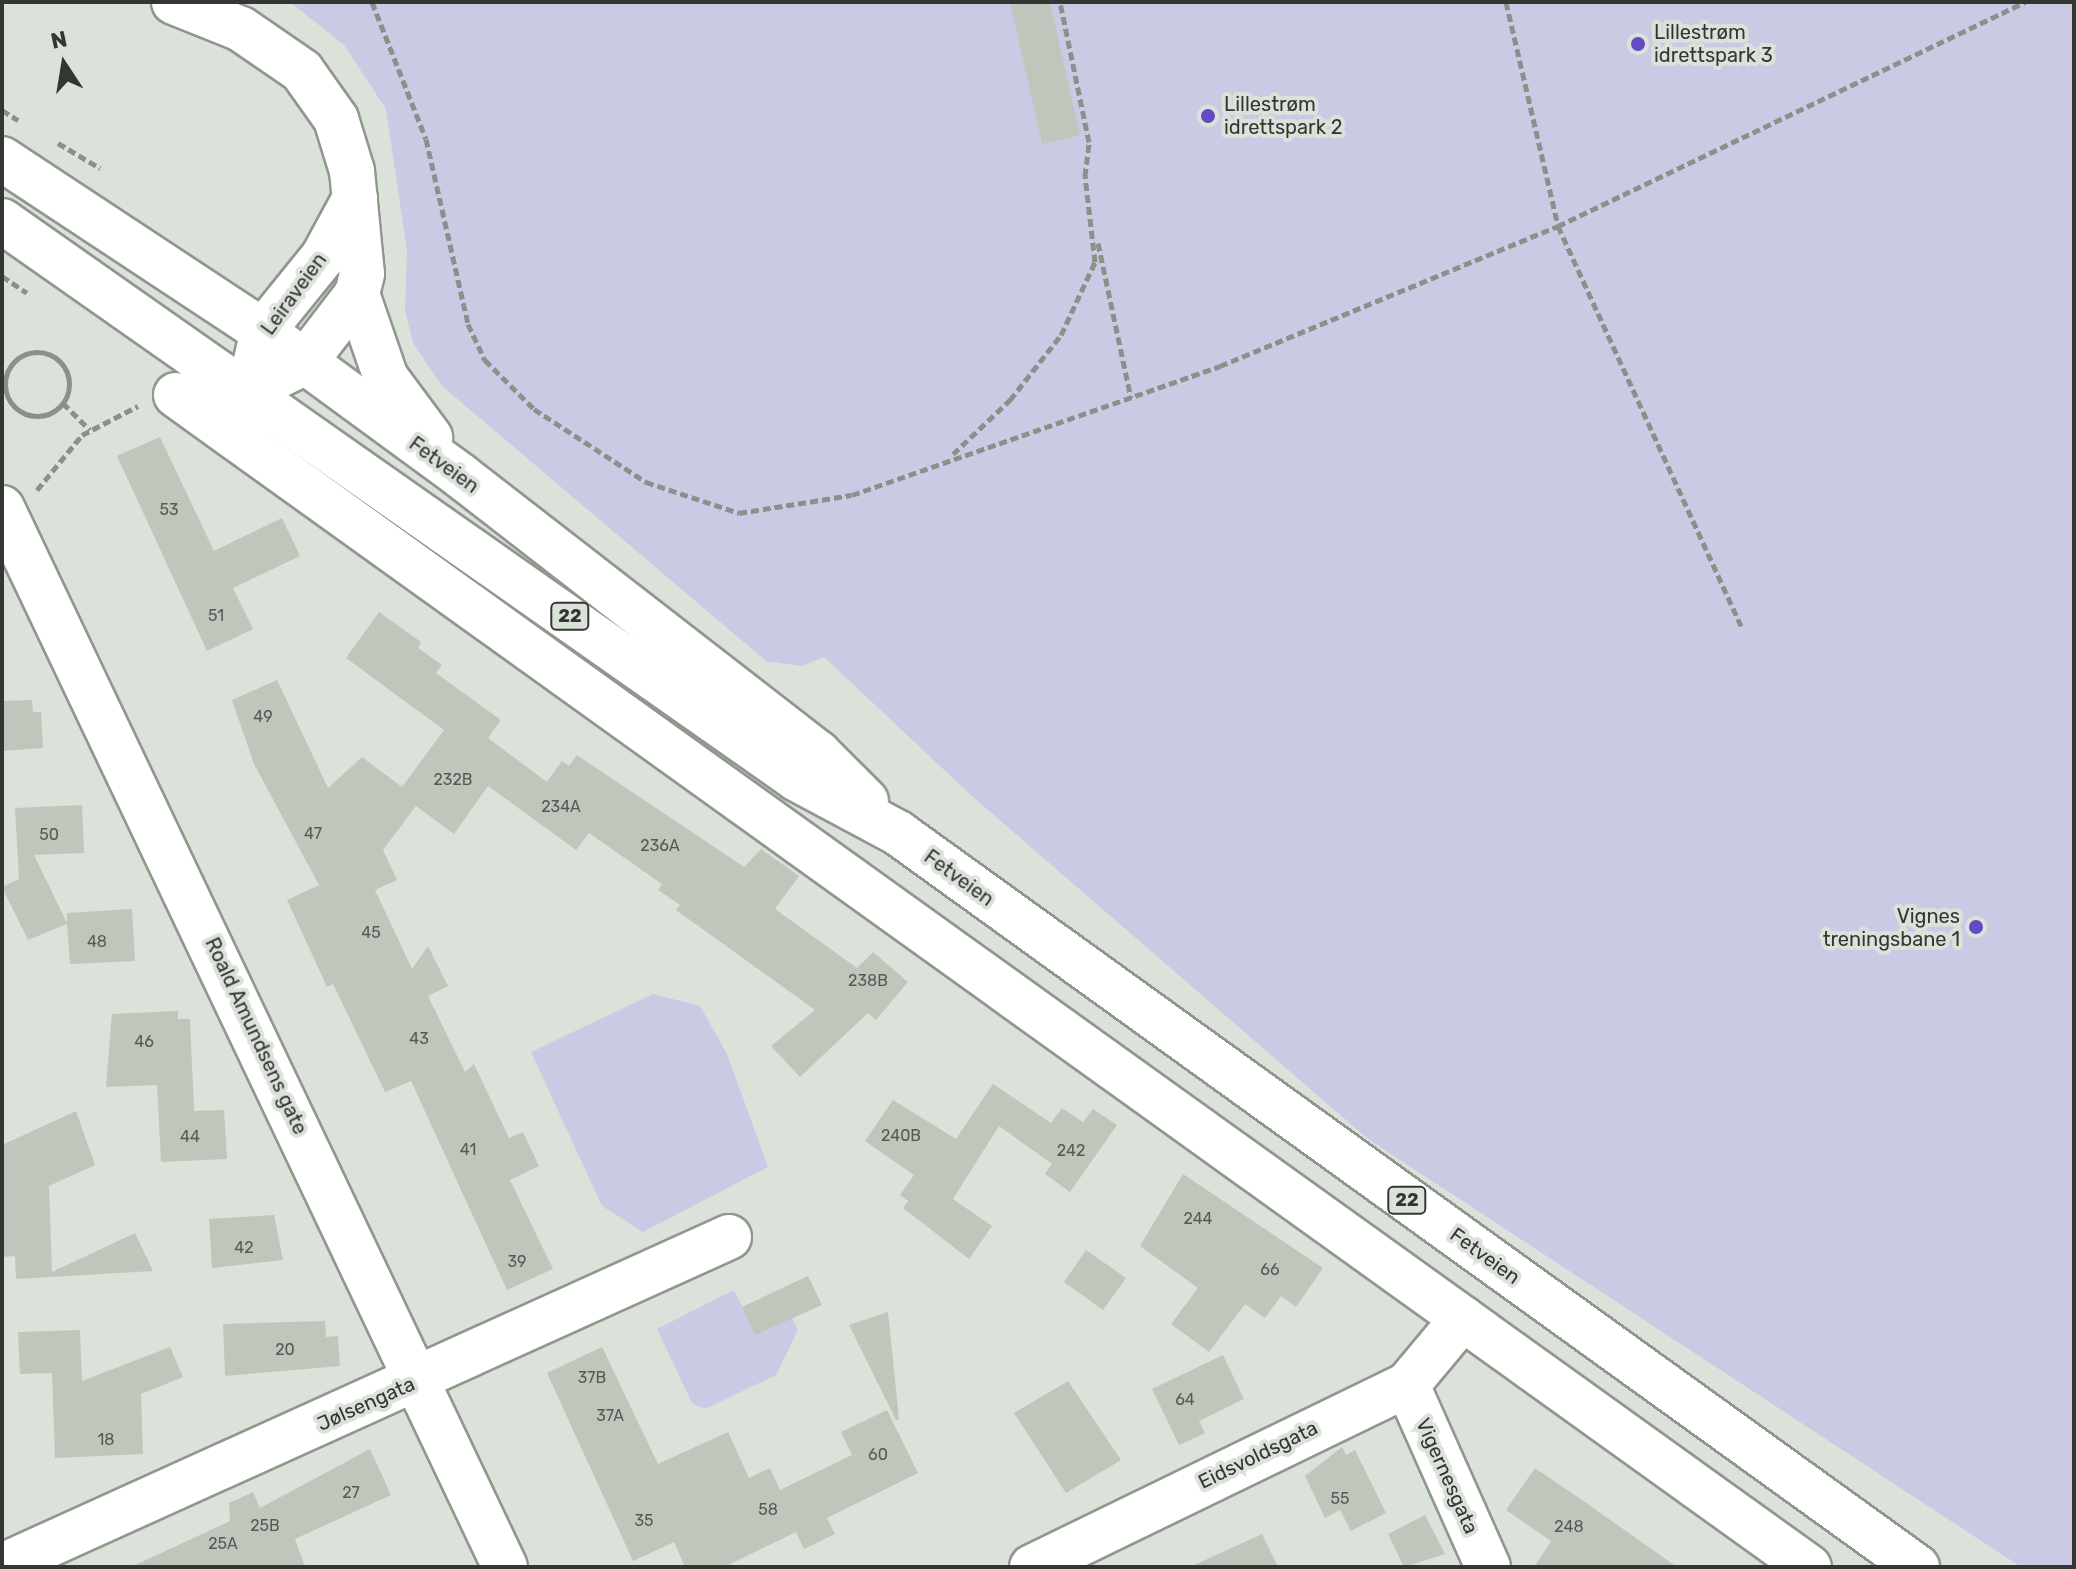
<!DOCTYPE html>
<html>
<head>
<meta charset="utf-8">
<style>
	body { margin:0 }
	#map { position:relative; width:2076px; height:1569px; overflow:hidden; background:#dae2d9; font-family:Rubik,sans-serif }
	div>[style] { position:absolute }
	[style*='--x'] { left:calc(var(--x)*1px); top:calc(var(--y)*1px); width:calc(var(--w)*1px); rotate:calc(var(--a)*1deg) }
	.green>* { inset:0; background:#cbcae4 }
	.building>* { inset:0; background:#bfc7bd }
	.path>* { height:5px; margin-top:-2.5px; transform-origin:0; background:repeating-linear-gradient(90deg,#8b918a 0 8px,transparent 0 12px) }
	.path>.ring { margin:-2.5px; padding:0; box-sizing:content-box; background:none; border:5px solid #8b918a; border-radius:50% }
	.roads { filter:drop-shadow(2px 0 #90978e) drop-shadow(-2px 0 #90978e) drop-shadow(0 2px #90978e) drop-shadow(0 -2px #90978e) }
	.minor>* { height:44px; margin:-22px; padding:0 22px; transform-origin:22px; border-radius:22px; background:#fff }
	.highway>* { height:44px; margin:-22px; padding:0 22px; transform-origin:22px; border-radius:22px; background:#fff }
	.dots>* { width:22px; height:22px; translate:-50% -50%; box-sizing:border-box; border:4px solid #dae2d9; border-radius:50% }
	span { translate:-50% -50%; white-space:nowrap; text-align:center; line-height:1.15; -webkit-text-stroke:8px #dae2d9; paint-order:stroke }
	.number-label { font-size:16px; color:#565a55 }
	.number-label span { -webkit-text-stroke-width:0 }
	.shield-label span { padding:2px 6px; background:#dae2d9; border:2px solid; border-radius:6px; -webkit-text-stroke-width:0 }
	.shield-label { font-size:18px; color:#333632; font-weight:700 }
	.poi-label { font-size:20px; color:#333632 }
	.left { translate:0 -50%; text-align:left }
	.right { translate:-100% -50%; text-align:right }
	.street-label { font-size:20px; color:#333632 }
	.frame { position:absolute; inset:0; border:4px solid #333632; pointer-events:none }
	.north { position:absolute; left:24px; top:24px; width:80px; height:80px; -webkit-text-stroke:6px #dae2d9; paint-order:stroke; rotate:348deg; font-size:22px; font-weight:700; line-height:32px; text-align:center; color:#333632 }
	.north::after { content:''; display:block; margin:auto; width:28px; height:36px; background:#333632; clip-path:polygon(50% 0,100% 100%,50% 72%,0 100%) }
</style>
</head>
<body>
<div id="map">
	<div class="green">
		<i style="clip-path:polygon(290px 2px,2074px 2px,2074px 1567px,2021px 1567px,1368px 1139px,973px 797px,824px 657px,802px 666px,766px 661px,442px 386px,413px 343px,405px 311px,407px 251px,386px 109px,344px 45px)"></i>
		<i style="clip-path:polygon(653px 994px,700px 1006px,727px 1054px,768px 1167px,643px 1232px,602px 1206px,531px 1052px)"></i>
		<i style="clip-path:polygon(734px 1290px,754px 1331px,790px 1314px,798px 1330px,776px 1375px,705px 1409px,692px 1403px,657px 1329px)"></i>
	</div>
	<div class="building">
		<i style="clip-path:polygon(1010px 2px,1050px 2px,1080px 135px,1042px 144px)"></i>
		<i style="clip-path:polygon(160px 437px,214px 551px,282px 518px,300px 556px,233px 588px,253px 629px,207px 651px,117px 456px)"></i>
		<i style="clip-path:polygon(379px 612px,421px 642px,418px 648px,442px 665px,436px 673px,501px 720px,488px 738px,547px 782px,562px 761px,569px 766px,577px 755px,744px 867px,761px 849px,799px 876px,775px 909px,857px 968px,873px 952px,908px 982px,876px 1020px,868px 1013px,800px 1077px,771px 1046px,815px 1010px,676px 910px,680px 905px,658px 890px,662px 884px,589px 833px,576px 850px,488px 786px,454px 834px,416px 806px,383px 850px,397px 880px,375px 890px,412px 969px,428px 946px,448px 986px,428px 996px,465px 1072px,474px 1064px,509px 1138px,523px 1132px,539px 1166px,510px 1180px,553px 1269px,507px 1290px,411px 1081px,385px 1092px,333px 984px,327px 987px,287px 900px,319px 885px,254px 764px,232px 700px,277px 680px,328px 788px,362px 757px,402px 787px,444px 730px,346px 658px)"></i>
		<i style="clip-path:polygon(32px 700px,33px 712px,41px 712px,43px 748px,2px 751px,2px 701px)"></i>
		<i style="clip-path:polygon(82px 805px,84px 853px,34px 855px,67px 923px,67px 913px,132px 909px,135px 961px,70px 964px,67px 924px,28px 940px,2px 887px,19px 879px,15px 808px)"></i>
		<i style="clip-path:polygon(178px 1011px,178px 1019px,190px 1019px,194px 1111px,224px 1110px,227px 1159px,161px 1162px,157px 1085px,106px 1087px,112px 1014px)"></i>
		<i style="clip-path:polygon(993px 1084px,1051px 1123px,1062px 1108px,1083px 1122px,1093px 1109px,1117px 1125px,1070px 1192px,1045px 1174px,1052px 1164px,999px 1126px,953px 1199px,992px 1226px,969px 1259px,903px 1208px,908px 1201px,900px 1195px,914px 1175px,865px 1141px,893px 1100px,956px 1139px)"></i>
		<i style="clip-path:polygon(76px 1111px,95px 1165px,49px 1186px,52px 1272px,135px 1233px,153px 1271px,16px 1279px,15px 1256px,2px 1257px,2px 1145px)"></i>
		<i style="clip-path:polygon(1183px 1174px,1323px 1268px,1296px 1307px,1281px 1296px,1265px 1318px,1245px 1304px,1209px 1352px,1171px 1324px,1198px 1288px,1140px 1246px)"></i>
		<i style="clip-path:polygon(274px 1215px,283px 1260px,212px 1268px,209px 1219px)"></i>
		<i style="clip-path:polygon(1086px 1250px,1126px 1278px,1103px 1310px,1064px 1282px)"></i>
		<i style="clip-path:polygon(808px 1276px,822px 1305px,755px 1335px,742px 1307px)"></i>
		<i style="clip-path:polygon(888px 1312px,899px 1419px,896px 1420px,849px 1325px)"></i>
		<i style="clip-path:polygon(325px 1321px,326px 1337px,338px 1336px,340px 1366px,225px 1376px,223px 1324px)"></i>
		<i style="clip-path:polygon(80px 1330px,82px 1381px,170px 1347px,183px 1377px,141px 1394px,143px 1454px,55px 1458px,52px 1373px,20px 1374px,18px 1332px)"></i>
		<i style="clip-path:polygon(602px 1347px,658px 1464px,728px 1432px,749px 1478px,770px 1468px,780px 1490px,852px 1455px,841px 1432px,887px 1410px,918px 1473px,827px 1518px,835px 1534px,804px 1549px,796px 1532px,724px 1567px,685px 1567px,674px 1542px,633px 1561px,547px 1373px)"></i>
		<i style="clip-path:polygon(1223px 1355px,1244px 1399px,1199px 1421px,1205px 1433px,1179px 1445px,1152px 1389px)"></i>
		<i style="clip-path:polygon(1068px 1381px,1121px 1460px,1066px 1493px,1014px 1413px)"></i>
		<i style="clip-path:polygon(1342px 1447px,1346px 1455px,1355px 1450px,1386px 1513px,1351px 1531px,1340px 1510px,1325px 1518px,1305px 1476px)"></i>
		<i style="clip-path:polygon(370px 1449px,391px 1495px,295px 1539px,305px 1567px,131px 1567px,230px 1521px,229px 1503px,253px 1492px,260px 1508px)"></i>
		<i style="clip-path:polygon(1535px 1468px,1582px 1500px,1677px 1567px,1534px 1567px,1551px 1541px,1506px 1510px)"></i>
		<i style="clip-path:polygon(1425px 1515px,1445px 1554px,1404px 1567px,1388px 1534px)"></i>
		<i style="clip-path:polygon(1262px 1534px,1278px 1567px,1190px 1567px)"></i>
	</div>
	<div class="path">
		<i style="--x:372;--y:2;--w:147;--a:68.5"></i>
		<i style="--x:426;--y:139;--w:190;--a:77.2"></i>
		<i style="--x:468;--y:324;--w:40;--a:65"></i>
		<i style="--x:485;--y:360;--w:69;--a:45"></i>
		<i style="--x:534;--y:409;--w:134;--a:33.1"></i>
		<i style="--x:646;--y:482;--w:98;--a:18.4"></i>
		<i style="--x:739;--y:513;--w:114;--a:-9.1"></i>
		<i style="--x:852;--y:495;--w:390;--a:-19.3"></i>
		<i style="--x:1220;--y:366;--w:366;--a:-22.5"></i>
		<i style="--x:1558;--y:226;--w:518;--a:-25.63"></i>
		<i style="--x:1506;--y:2;--w:230;--a:76.9"></i>
		<i style="--x:1558;--y:226;--w:440;--a:65.4"></i>
		<i style="--x:2;--y:110;--w:19;--a:32"></i>
		<i style="--x:58;--y:143;--w:49;--a:30.8"></i>
		<i style="--x:1098;--y:243;--w:158;--a:78"></i>
		<i style="--x:2;--y:276;--w:30;--a:34"></i>
		<i class="ring" style="left:5px;top:352px;width:59px;height:59px"></i>
		<i style="--x:63;--y:403;--w:38;--a:45"></i>
		<i style="--x:953;--y:454;--w:79;--a:-43.5"></i>
		<i style="--x:1010;--y:400;--w:83;--a:-51.9"></i>
		<i style="--x:1061;--y:335;--w:81;--a:-65"></i>
		<i style="--x:1095;--y:262;--w:87;--a:-96.6"></i>
		<i style="--x:1085;--y:176;--w:34;--a:-83"></i>
		<i style="--x:1089;--y:142;--w:143;--a:-101.7"></i>
		<i style="--x:37;--y:490;--w:71;--a:-50.7"></i>
		<i style="--x:82;--y:435;--w:63;--a:-27.4"></i>
	</div>
	<div class="roads">
		<div class="minor">
			<i style="--x:174;--y:2;--w:72;--a:21.9"></i>
			<i style="--x:241;--y:29;--w:74;--a:34.5"></i>
			<i style="--x:302;--y:71;--w:59;--a:54.7"></i>
			<i style="--x:336;--y:119;--w:54;--a:72.9"></i>
			<i style="--x:352;--y:171;--w:103;--a:84.5"></i>
			<i style="--x:362;--y:274;--w:21;--a:104"></i>
			<i style="--x:357;--y:294;--w:87;--a:127.5"></i>
			<i style="--x:304;--y:363;--w:61;--a:153.9"></i>
			<i style="--x:254;--y:369;--w:39;--a:-77"></i>
			<i style="--x:263;--y:331;--w:95;--a:-51"></i>
			<i style="--x:323;--y:257;--w:67;--a:-61.5"></i>
			<i style="--x:176;--y:395;--w:2010;--a:35.67"></i>
			<i style="--x:2;--y:508;--w:1172;--a:64.59"></i>
			<i style="--x:1407;--y:1385;--w:199;--a:66"></i>
			<i style="--x:2;--y:1566;--w:798;--a:-24.35"></i>
			<i style="--x:1032;--y:1567;--w:417;--a:-25.9"></i>
			<i style="--x:1407;--y:1385;--w:87;--a:-50.1"></i>
		</div>
		<div class="highway">
			<i style="--x:2;--y:159;--w:313;--a:33.4"></i>
			<i style="--x:263;--y:331;--w:245;--a:36.2"></i>
			<i style="--x:461;--y:476;--w:452;--a:37.8"></i>
			<i style="--x:818;--y:753;--w:68;--a:45"></i>
			<i style="--x:2;--y:221;--w:971;--a:35.06"></i>
			<i style="--x:797;--y:779;--w:115;--a:28.1"></i>
			<i style="--x:898;--y:833;--w:1256;--a:35.77"></i>
			<i style="--x:357;--y:294;--w:89;--a:71"></i>
			<i style="--x:386;--y:378;--w:74;--a:53.3"></i>
		</div>
	</div>
	<div class="dots">
		<i style="left:1638px;top:44px;background:#634bc4"></i>
		<i style="left:1208px;top:116px;background:#634bc4"></i>
		<i style="left:1976px;top:927px;background:#634bc4"></i>
	</div>
	<div class="number-label">
		<span style="left:169px;top:510px">53</span>
		<span style="left:216px;top:616px">51</span>
		<span style="left:263px;top:717px">49</span>
		<span style="left:453px;top:780px">232B</span>
		<span style="left:561px;top:807px">234A</span>
		<span style="left:313px;top:834px">47</span>
		<span style="left:49px;top:835px">50</span>
		<span style="left:660px;top:846px">236A</span>
		<span style="left:371px;top:933px">45</span>
		<span style="left:97px;top:942px">48</span>
		<span style="left:868px;top:981px">238B</span>
		<span style="left:419px;top:1039px">43</span>
		<span style="left:144px;top:1042px">46</span>
		<span style="left:901px;top:1136px">240B</span>
		<span style="left:190px;top:1137px">44</span>
		<span style="left:468px;top:1150px">41</span>
		<span style="left:1071px;top:1151px">242</span>
		<span style="left:1198px;top:1219px">244</span>
		<span style="left:244px;top:1248px">42</span>
		<span style="left:517px;top:1262px">39</span>
		<span style="left:1270px;top:1270px">66</span>
		<span style="left:285px;top:1350px">20</span>
		<span style="left:592px;top:1378px">37B</span>
		<span style="left:1185px;top:1400px">64</span>
		<span style="left:610px;top:1416px">37A</span>
		<span style="left:106px;top:1440px">18</span>
		<span style="left:878px;top:1455px">60</span>
		<span style="left:351px;top:1493px">27</span>
		<span style="left:1340px;top:1499px">55</span>
		<span style="left:768px;top:1510px">58</span>
		<span style="left:644px;top:1521px">35</span>
		<span style="left:265px;top:1526px">25B</span>
		<span style="left:1569px;top:1527px">248</span>
		<span style="left:223px;top:1544px">25A</span>
	</div>
	<div class="shield-label">
		<span style="left:570px;top:616px">22</span>
		<span style="left:1407px;top:1200px">22</span>
	</div>
	<div class="poi-label">
		<span class="left" style="left:1654px;top:44px">Lillestrøm<br>idrettspark 3</span>
		<span class="left" style="left:1224px;top:116px">Lillestrøm<br>idrettspark 2</span>
		<span class="right" style="left:1960px;top:928px">Vignes<br>treningsbane 1</span>
	</div>
	<div class="street-label">
		<span style="left:294px;top:294px;rotate:-54deg">Leiraveien</span>
		<span style="left:444px;top:465px;rotate:36deg">Fetveien</span>
		<span style="left:959px;top:878px;rotate:36deg">Fetveien</span>
		<span style="left:256px;top:1036px;rotate:65deg">Roald Amundsens gate</span>
		<span style="left:1485px;top:1256px;rotate:36deg">Fetveien</span>
		<span style="left:366px;top:1404px;rotate:-24deg">Jølsengata</span>
		<span style="left:1258px;top:1455px;rotate:-26deg">Eidsvoldsgata</span>
		<span style="left:1447px;top:1476px;rotate:66deg">Vigernesgata</span>
	</div>
	<div class="frame"></div>
	<div class="north">N</div>
</div>
</body>
</html>
